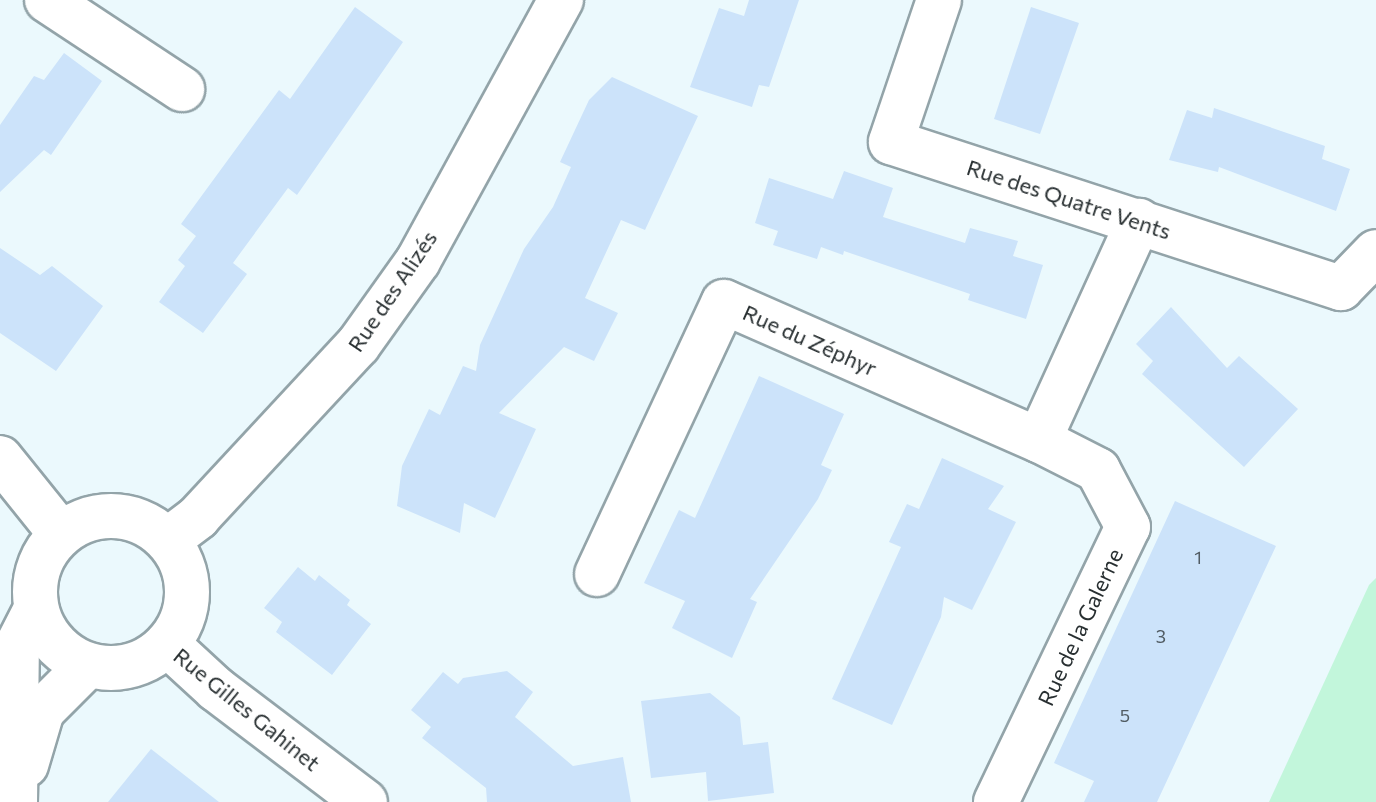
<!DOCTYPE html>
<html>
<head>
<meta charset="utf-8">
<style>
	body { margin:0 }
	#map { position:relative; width:1376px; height:802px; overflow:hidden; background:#ebf9fd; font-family:Commissioner,sans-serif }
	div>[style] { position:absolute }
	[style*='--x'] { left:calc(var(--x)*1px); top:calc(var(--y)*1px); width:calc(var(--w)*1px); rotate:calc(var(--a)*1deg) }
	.green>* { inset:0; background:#c2f6db }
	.building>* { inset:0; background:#cce3fa }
	.roads { filter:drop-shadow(2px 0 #93a4a9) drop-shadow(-2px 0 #93a4a9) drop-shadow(0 2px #93a4a9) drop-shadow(0 -2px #93a4a9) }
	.minor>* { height:44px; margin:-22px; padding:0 22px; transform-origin:22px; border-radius:22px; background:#fff }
	.minor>.ring { margin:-22px; padding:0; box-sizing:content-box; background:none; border:44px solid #fff; border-radius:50% }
	span { translate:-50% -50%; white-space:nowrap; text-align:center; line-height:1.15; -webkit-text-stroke:7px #fff; paint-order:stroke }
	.number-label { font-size:18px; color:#515c63 }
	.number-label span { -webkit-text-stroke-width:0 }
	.street-label { font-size:22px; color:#282f31 }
</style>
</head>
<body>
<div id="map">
	<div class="green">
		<i style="clip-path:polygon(1376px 578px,1376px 802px,1269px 802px,1369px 585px)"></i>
	</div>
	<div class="building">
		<i style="clip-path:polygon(749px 0,799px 0,769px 87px,759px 85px,752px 107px,690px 87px,719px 8px,744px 16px)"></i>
		<i style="clip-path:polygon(355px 7px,403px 42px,297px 195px,288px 188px,233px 263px,247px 274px,203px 333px,159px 302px,185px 266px,178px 260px,196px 236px,181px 224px,279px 90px,290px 99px)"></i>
		<i style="clip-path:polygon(1031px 7px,1079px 23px,1040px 134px,994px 119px)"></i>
		<i style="clip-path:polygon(64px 53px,102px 81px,51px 155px,44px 150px,0 192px,0 125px,34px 76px,44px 80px)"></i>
		<i style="clip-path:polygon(612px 77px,698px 116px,645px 230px,621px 220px,585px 298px,618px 313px,594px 361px,564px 347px,499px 413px,536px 429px,495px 518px,464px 503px,460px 533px,397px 506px,402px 466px,429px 409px,440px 415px,463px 366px,476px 371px,480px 345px,524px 249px,553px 207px,571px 167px,560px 162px,589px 100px)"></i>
		<i style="clip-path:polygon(1214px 108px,1325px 146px,1322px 159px,1350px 169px,1336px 211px,1219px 167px,1218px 172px,1169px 160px,1187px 110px,1212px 118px)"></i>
		<i style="clip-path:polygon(844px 171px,893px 188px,883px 217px,965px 243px,970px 228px,1018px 241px,1013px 256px,1043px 265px,1026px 319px,968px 300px,970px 294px,844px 251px,843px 255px,821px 247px,817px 259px,773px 245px,778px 231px,755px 223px,769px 178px,833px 199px)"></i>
		<i style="clip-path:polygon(0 248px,40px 275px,52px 266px,103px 306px,56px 371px,0 333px)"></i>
		<i style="clip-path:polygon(1171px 307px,1227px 368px,1239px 356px,1298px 409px,1244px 467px,1142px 374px,1153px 361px,1136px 344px)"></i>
		<i style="clip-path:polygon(759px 376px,844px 414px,821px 465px,832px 470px,818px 499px,750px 599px,757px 602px,732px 658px,672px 628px,685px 601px,644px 583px,679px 510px,695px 518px)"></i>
		<i style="clip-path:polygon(942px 458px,1004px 486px,988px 509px,1016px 522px,972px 610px,944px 597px,941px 617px,892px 725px,832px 699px,901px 547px,889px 542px,907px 504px,919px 509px)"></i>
		<i style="clip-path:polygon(1175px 501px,1276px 546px,1157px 802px,1084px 802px,1094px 781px,1054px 763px)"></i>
		<i style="clip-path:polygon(298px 567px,315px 581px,319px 575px,350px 600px,347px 605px,371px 624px,332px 675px,276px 632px,282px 622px,264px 608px)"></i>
		<i style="clip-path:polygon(507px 671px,533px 692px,515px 717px,573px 766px,623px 757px,631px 802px,487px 802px,486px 788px,422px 738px,431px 727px,411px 710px,443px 672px,458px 684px,463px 678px)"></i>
		<i style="clip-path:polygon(710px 693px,740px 717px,743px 745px,768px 742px,774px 793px,708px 801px,706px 772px,651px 778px,641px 701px)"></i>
		<i style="clip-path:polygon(151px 749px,219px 802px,108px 802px)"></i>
	</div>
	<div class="roads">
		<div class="minor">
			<i style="--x:47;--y:0;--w:162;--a:33.4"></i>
			<i style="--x:939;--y:0;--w:150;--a:108.7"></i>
			<i style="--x:891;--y:142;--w:473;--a:18"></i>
			<i style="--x:1341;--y:288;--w:50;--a:-45.8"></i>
			<i style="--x:0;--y:458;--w:97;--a:51.2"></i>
			<i class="ring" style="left:35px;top:516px;width:108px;height:108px"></i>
			<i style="--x:168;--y:540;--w:38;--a:-37"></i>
			<i style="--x:198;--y:517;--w:235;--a:-47.1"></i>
			<i style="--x:358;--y:345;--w:103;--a:-54.5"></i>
			<i style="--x:418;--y:261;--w:298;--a:-61.3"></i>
			<i style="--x:597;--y:574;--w:300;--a:-65"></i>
			<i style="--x:724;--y:302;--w:344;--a:23.7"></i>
			<i style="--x:167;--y:644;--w:67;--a:42.6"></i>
			<i style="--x:216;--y:689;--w:187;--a:37.2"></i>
			<i style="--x:26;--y:765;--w:56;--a:-73.5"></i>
			<i style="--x:42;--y:711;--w:65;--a:-45"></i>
			<i style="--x:15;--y:802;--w:156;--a:-89.3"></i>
			<i style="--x:17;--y:646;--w:42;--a:-62.8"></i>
			<i style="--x:996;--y:802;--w:305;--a:-64.4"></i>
			<i style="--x:1128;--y:527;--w:64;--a:-117.8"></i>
			<i style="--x:1098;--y:470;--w:66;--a:-153"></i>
			<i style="--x:1039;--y:440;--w:241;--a:-65.5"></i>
		</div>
	</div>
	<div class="number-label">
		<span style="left:1198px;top:557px">1</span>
		<span style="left:1161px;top:636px">3</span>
		<span style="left:1125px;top:715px">5</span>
	</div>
	<div class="street-label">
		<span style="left:1069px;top:199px;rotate:18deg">Rue des Quatre Vents</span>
		<span style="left:392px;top:291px;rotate:-56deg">Rue des Alizés</span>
		<span style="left:810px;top:340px;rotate:24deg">Rue du Zéphyr</span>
		<span style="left:1080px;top:627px;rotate:-65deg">Rue de la Galerne</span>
		<span style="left:247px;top:709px;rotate:39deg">Rue Gilles Gahinet</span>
	</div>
</div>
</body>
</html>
